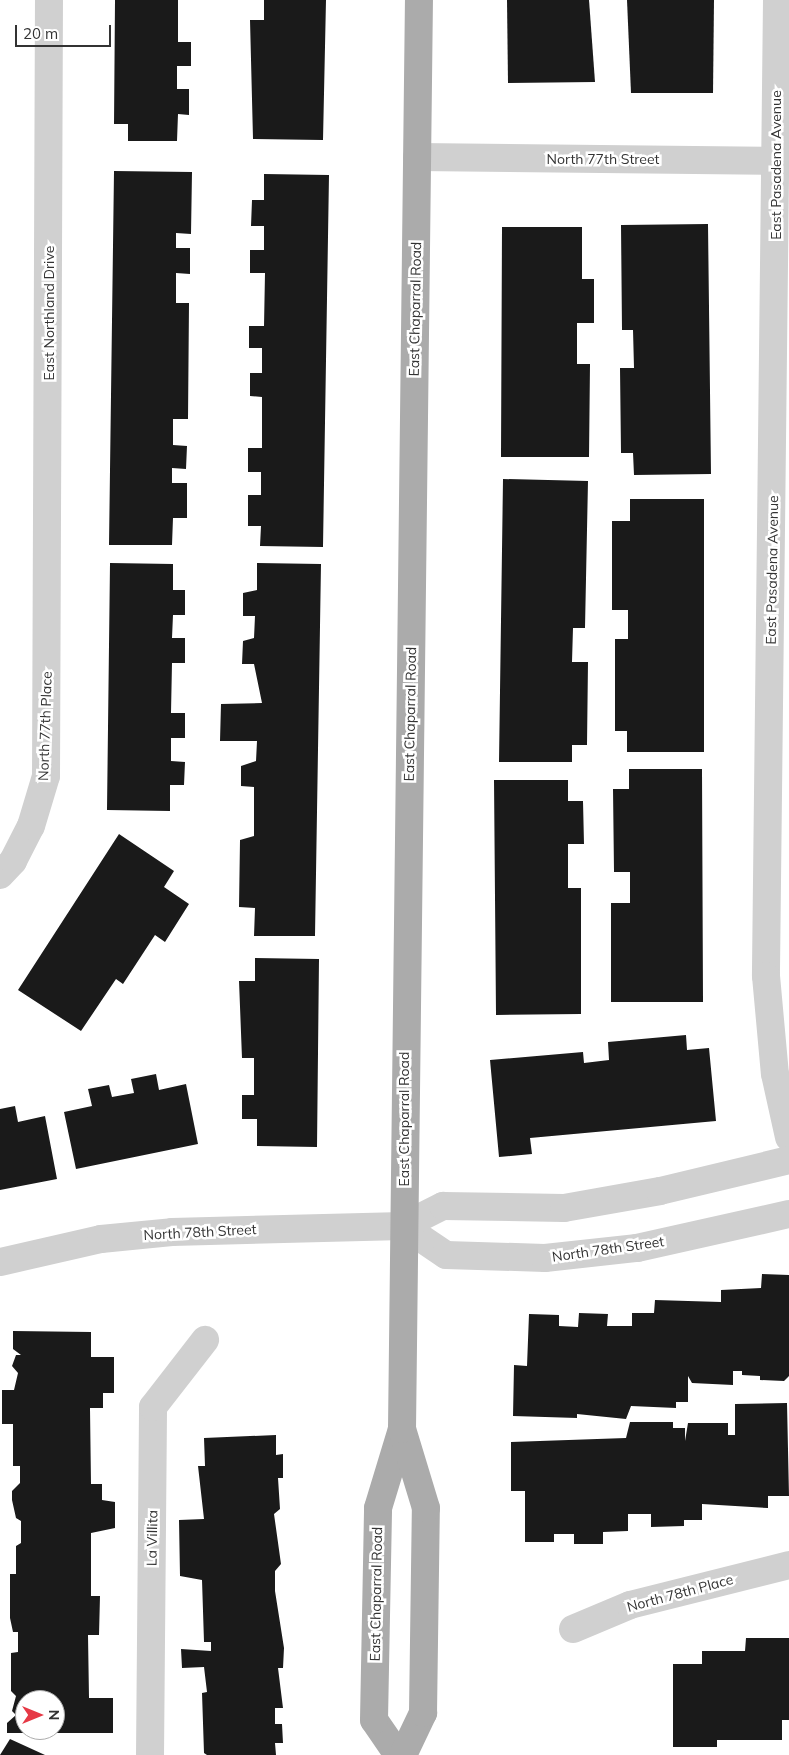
<!DOCTYPE html>
<html>
<head>
<meta charset="utf-8">
<style>
	body { margin:0 }
	#map { position:relative; width:789px; height:1755px; overflow:hidden; background:#fff; font-family:Mulish,sans-serif }
	div>[style] { position:absolute }
	[style*='--x'] { left:calc(var(--x)*1px); top:calc(var(--y)*1px); width:calc(var(--w)*1px); rotate:calc(var(--a)*1deg) }
	.building>* { inset:0; background:#1a1a1a }
	.minor>* { height:28px; margin:-14px; padding:0 14px; transform-origin:14px; border-radius:14px; background:#d0d0d0 }
	.major>* { height:28px; margin:-14px; padding:0 14px; transform-origin:14px; border-radius:14px; background:#ababab }
	span { translate:-50% -50%; white-space:nowrap; text-align:center; line-height:1.15; -webkit-text-stroke:5px #fff; paint-order:stroke }
	.street-label { font-size:14px; color:#333 }
	.north { position:absolute; left:15px; top:1690px; width:50px; height:50px; box-sizing:border-box; background:#fff; border:1px solid #adadad; border-radius:50%; rotate:90deg; font-size:14px; font-weight:700; line-height:20px; text-align:center; color:#333 }
	.north::after { content:''; display:block; margin:auto; width:18px; height:22px; background:#e63946; clip-path:polygon(50% 0,100% 100%,50% 72%,0 100%) }
	.scale { position:absolute; left:15px; top:25px; width:96px; height:22px; box-sizing:border-box; border:2px solid #333; border-top:0; padding-left:6px; font-size:15px; line-height:18px; white-space:nowrap; color:#333; -webkit-text-stroke:4px #fff; paint-order:stroke }
</style>
</head>
<body>
<div id="map">
	<div class="building">
		<i style="clip-path:polygon(115px 0,178px 0,178px 42px,191px 42px,191px 66px,177px 66px,177px 89px,189px 89px,189px 115px,178px 114px,177px 141px,128px 141px,128px 124px,114px 124px)"></i>
		<i style="clip-path:polygon(264px 0,326px 0,323px 140px,253px 139px,250px 20px,264px 20px)"></i>
		<i style="clip-path:polygon(507px 0,589px 0,595px 82px,508px 83px)"></i>
		<i style="clip-path:polygon(627px 0,714px 0,713px 93px,631px 93px)"></i>
		<i style="clip-path:polygon(114px 171px,192px 172px,191px 234px,176px 233px,176px 248px,190px 248px,190px 274px,176px 273px,176px 303px,189px 303px,188px 419px,173px 419px,173px 445px,187px 446px,186px 469px,172px 468px,172px 483px,187px 483px,187px 518px,173px 518px,172px 545px,109px 545px)"></i>
		<i style="clip-path:polygon(264px 174px,329px 175px,323px 547px,260px 546px,261px 526px,248px 526px,248px 495px,261px 495px,261px 472px,248px 472px,248px 448px,262px 448px,262px 397px,250px 396px,250px 373px,262px 373px,262px 348px,249px 348px,249px 326px,264px 326px,265px 273px,250px 273px,250px 250px,264px 250px,264px 226px,251px 226px,252px 200px,264px 200px)"></i>
		<i style="clip-path:polygon(708px 224px,711px 474px,634px 475px,633px 453px,621px 453px,620px 368px,634px 368px,633px 330px,622px 330px,621px 225px)"></i>
		<i style="clip-path:polygon(502px 227px,582px 227px,582px 279px,594px 279px,594px 323px,577px 323px,577px 364px,590px 364px,589px 457px,501px 457px)"></i>
		<i style="clip-path:polygon(503px 479px,588px 481px,585px 628px,573px 628px,572px 662px,588px 662px,587px 745px,572px 745px,572px 762px,499px 762px)"></i>
		<i style="clip-path:polygon(630px 499px,704px 499px,704px 752px,627px 752px,627px 731px,615px 731px,615px 639px,628px 639px,628px 610px,612px 610px,612px 521px,630px 521px)"></i>
		<i style="clip-path:polygon(110px 563px,173px 564px,173px 590px,185px 590px,185px 615px,173px 615px,172px 638px,185px 638px,185px 663px,172px 663px,171px 713px,185px 713px,185px 738px,171px 738px,171px 761px,185px 762px,184px 785px,170px 785px,170px 811px,107px 810px)"></i>
		<i style="clip-path:polygon(257px 563px,321px 564px,315px 936px,254px 936px,255px 908px,239px 907px,240px 840px,254px 836px,254px 787px,241px 786px,241px 766px,256px 761px,257px 741px,220px 741px,221px 704px,262px 703px,254px 664px,242px 664px,243px 641px,254px 638px,255px 616px,243px 616px,243px 593px,257px 590px)"></i>
		<i style="clip-path:polygon(629px 769px,702px 769px,703px 1002px,611px 1002px,611px 903px,630px 903px,630px 872px,614px 872px,613px 789px,629px 789px)"></i>
		<i style="clip-path:polygon(494px 780px,568px 780px,568px 801px,583px 801px,584px 844px,568px 844px,568px 888px,581px 888px,581px 1014px,496px 1015px)"></i>
		<i style="clip-path:polygon(119px 834px,174px 871px,164px 887px,189px 904px,165px 942px,155px 935px,123px 984px,116px 979px,81px 1031px,18px 990px)"></i>
		<i style="clip-path:polygon(255px 958px,319px 959px,317px 1147px,257px 1146px,257px 1119px,242px 1119px,242px 1095px,254px 1095px,254px 1058px,242px 1058px,239px 981px,255px 981px)"></i>
		<i style="clip-path:polygon(686px 1035px,687px 1050px,709px 1048px,716px 1121px,530px 1138px,532px 1154px,499px 1157px,490px 1060px,583px 1052px,584px 1063px,609px 1060px,608px 1042px)"></i>
		<i style="clip-path:polygon(156px 1074px,159px 1090px,186px 1084px,198px 1144px,76px 1169px,64px 1112px,92px 1106px,88px 1089px,109px 1085px,112px 1097px,134px 1093px,131px 1079px)"></i>
		<i style="clip-path:polygon(15px 1106px,18px 1122px,45px 1116px,57px 1179px,0 1190px,0 1109px)"></i>
		<i style="clip-path:polygon(762px 1274px,789px 1275px,789px 1376px,784px 1381px,760px 1380px,760px 1376px,742px 1375px,742px 1371px,733px 1371px,733px 1385px,692px 1383px,688px 1376px,688px 1402px,676px 1402px,676px 1408px,631px 1406px,626px 1419px,577px 1414px,577px 1418px,513px 1416px,514px 1365px,527px 1366px,529px 1314px,559px 1315px,559px 1326px,578px 1327px,579px 1313px,608px 1314px,607px 1326px,632px 1326px,632px 1313px,654px 1313px,655px 1300px,721px 1302px,721px 1290px,761px 1288px)"></i>
		<i style="clip-path:polygon(evenodd,13px 1331px,91px 1332px,91px 1357px,114px 1357px,114px 1393px,103px 1393px,103px 1408px,90px 1408px,91px 1484px,102px 1484px,102px 1500px,115px 1502px,115px 1528px,91px 1533px,91px 1596px,100px 1596px,99px 1635px,88px 1635px,89px 1698px,113px 1698px,113px 1733px,7px 1733px,7px 1723px,16px 1715px,12px 1711px,16px 1696px,11px 1691px,11px 1653px,18px 1652px,18px 1632px,13px 1632px,10px 1618px,10px 1574px,16px 1574px,16px 1546px,21px 1543px,21px 1521px,16px 1518px,12px 1500px,12px 1491px,20px 1483px,20px 1466px,13px 1466px,13px 1424px,2px 1424px,2px 1390px,14px 1390px,18px 1373px,12px 1366px,16px 1355px,21px 1355px,13px 1349px,13px 1331px,25px 1700px,55px 1700px,55px 1730px,25px 1730px,25px 1700px)"></i>
		<i style="clip-path:polygon(787px 1403px,789px 1496px,768px 1496px,768px 1508px,702px 1504px,702px 1520px,684px 1520px,684px 1526px,651px 1527px,651px 1514px,628px 1514px,628px 1531px,603px 1532px,603px 1544px,574px 1544px,574px 1534px,554px 1534px,554px 1542px,525px 1542px,525px 1491px,511px 1491px,511px 1442px,626px 1438px,630px 1422px,673px 1422px,673px 1428px,685px 1428px,685px 1441px,688px 1423px,728px 1423px,728px 1435px,735px 1435px,735px 1404px)"></i>
		<i style="clip-path:polygon(276px 1435px,276px 1455px,283px 1454px,283px 1478px,278px 1478px,280px 1509px,274px 1514px,281px 1564px,275px 1571px,275px 1591px,284px 1648px,283px 1668px,278px 1668px,283px 1708px,275px 1708px,275px 1724px,282px 1724px,283px 1743px,275px 1743px,276px 1755px,207px 1755px,204px 1753px,202px 1693px,207px 1692px,204px 1667px,182px 1668px,181px 1649px,211px 1651px,211px 1642px,204px 1642px,202px 1580px,180px 1576px,179px 1520px,204px 1519px,198px 1466px,205px 1466px,204px 1438px)"></i>
		<i style="clip-path:polygon(746px 1638px,789px 1638px,789px 1720px,782px 1720px,782px 1740px,717px 1740px,717px 1747px,673px 1747px,673px 1664px,702px 1664px,702px 1651px,745px 1651px)"></i>
		<i style="clip-path:polygon(10px 1739px,45px 1755px,0 1755px)"></i>
	</div>
	<div class="minor">
		<i style="--x:777;--y:0;--w:976;--a:90.65"></i>
		<i style="--x:766;--y:976;--w:98;--a:84.8"></i>
		<i style="--x:775;--y:1074;--w:65;--a:77.5"></i>
		<i style="--x:417;--y:157;--w:372;--a:0.6"></i>
		<i style="--x:0;--y:875;--w:19;--a:-47"></i>
		<i style="--x:13;--y:861;--w:39;--a:-63"></i>
		<i style="--x:31;--y:826;--w:52;--a:-73.3"></i>
		<i style="--x:46;--y:776;--w:776;--a:-89.78"></i>
		<i style="--x:403;--y:1226;--w:52;--a:34"></i>
		<i style="--x:446;--y:1255;--w:99;--a:1.7"></i>
		<i style="--x:545;--y:1258;--w:93;--a:-6.2"></i>
		<i style="--x:637;--y:1248;--w:156;--a:-12.6"></i>
		<i style="--x:0;--y:1262;--w:104;--a:-12.8"></i>
		<i style="--x:101;--y:1239;--w:71;--a:-5.6"></i>
		<i style="--x:172;--y:1232;--w:231;--a:-1.5"></i>
		<i style="--x:403;--y:1226;--w:45;--a:-26.6"></i>
		<i style="--x:443;--y:1206;--w:121;--a:0.9"></i>
		<i style="--x:564;--y:1208;--w:97;--a:-10"></i>
		<i style="--x:660;--y:1191;--w:133;--a:-13.5"></i>
		<i style="--x:573;--y:1629;--w:62;--a:-22.8"></i>
		<i style="--x:630;--y:1605;--w:164;--a:-14.1"></i>
		<i style="--x:150;--y:1755;--w:348;--a:-89.5"></i>
		<i style="--x:153;--y:1407;--w:85;--a:-52.2"></i>
	</div>
	<div class="major">
		<i style="--x:398;--y:1755;--w:42;--a:-124.4"></i>
		<i style="--x:374;--y:1720;--w:212;--a:-88.9"></i>
		<i style="--x:378;--y:1508;--w:83;--a:-73.1"></i>
		<i style="--x:403;--y:1755;--w:47;--a:-64.5"></i>
		<i style="--x:423;--y:1713;--w:205;--a:-89.2"></i>
		<i style="--x:426;--y:1508;--w:83;--a:-106.9"></i>
		<i style="--x:402;--y:1429;--w:1429;--a:-89.32"></i>
	</div>
	<div class="street-label">
		<span style="left:603px;top:159px">North 77th Street</span>
		<span style="left:776px;top:165px;rotate:-90deg">East Pasadena Avenue</span>
		<span style="left:415px;top:309px;rotate:-89deg">East Chaparral Road</span>
		<span style="left:49px;top:313px;rotate:-90deg">East Northland Drive</span>
		<span style="left:772px;top:570px;rotate:-89deg">East Pasadena Avenue</span>
		<span style="left:410px;top:714px;rotate:-89deg">East Chaparral Road</span>
		<span style="left:45px;top:726px;rotate:-88deg">North 77th Place</span>
		<span style="left:404px;top:1119px;rotate:-90deg">East Chaparral Road</span>
		<span style="left:200px;top:1232px;rotate:-3deg">North 78th Street</span>
		<span style="left:608px;top:1249px;rotate:-8deg">North 78th Street</span>
		<span style="left:152px;top:1538px;rotate:-89deg">La Villita</span>
		<span style="left:680px;top:1593px;rotate:-15deg">North 78th Place</span>
		<span style="left:376px;top:1594px;rotate:-89deg">East Chaparral Road</span>
	</div>
	<div class="north">N</div>
	<div class="scale">20 m</div>
</div>
</body>
</html>
